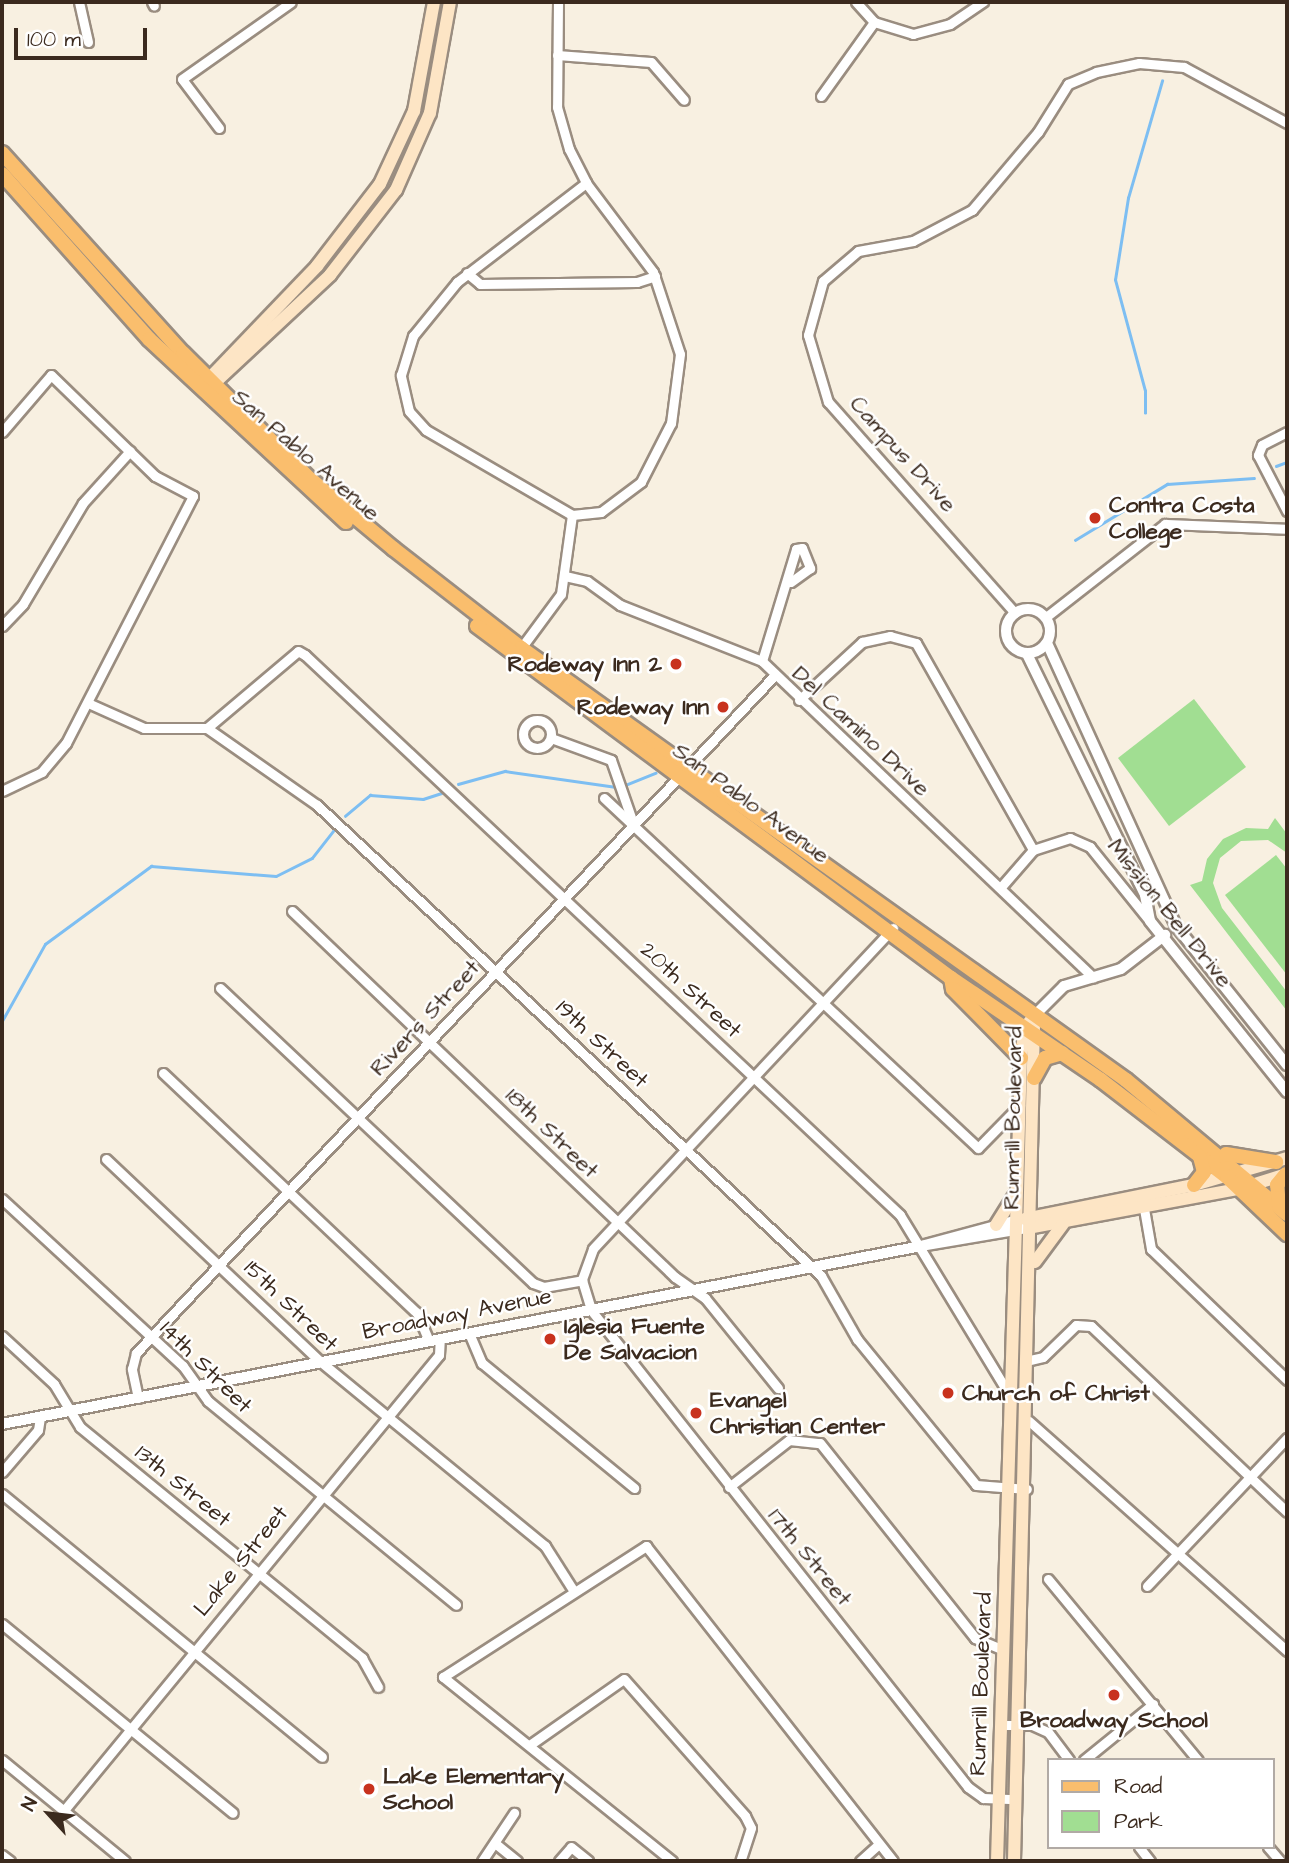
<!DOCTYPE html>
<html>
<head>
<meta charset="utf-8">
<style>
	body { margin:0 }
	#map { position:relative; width:1289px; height:1863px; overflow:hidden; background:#f8f0e1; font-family:"Architects Daughter",sans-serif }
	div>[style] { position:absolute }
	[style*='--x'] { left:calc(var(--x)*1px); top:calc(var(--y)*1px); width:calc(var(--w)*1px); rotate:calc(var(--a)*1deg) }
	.green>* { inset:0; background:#a1de92 }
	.stream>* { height:2.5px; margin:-1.25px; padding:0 1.25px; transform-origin:1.25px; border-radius:1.25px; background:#7dbef2 }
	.roads { filter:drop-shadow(2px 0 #9a8d80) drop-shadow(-2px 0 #9a8d80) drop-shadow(0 2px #9a8d80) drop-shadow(0 -2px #9a8d80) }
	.minor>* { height:9px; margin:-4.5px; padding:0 4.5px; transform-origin:4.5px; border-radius:4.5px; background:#fff }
	.minor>.ring { margin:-4.5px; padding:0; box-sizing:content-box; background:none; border:9px solid #fff; border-radius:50% }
	.tertiary>* { height:10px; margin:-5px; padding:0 5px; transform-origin:5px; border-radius:5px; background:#fff }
	.tertiary>.ring { margin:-5px; padding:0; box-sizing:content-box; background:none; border:10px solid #fff; border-radius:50% }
	.secondary>* { height:12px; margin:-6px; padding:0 6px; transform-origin:6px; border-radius:6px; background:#fde5c5 }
	.primary>* { height:14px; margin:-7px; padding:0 7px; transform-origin:7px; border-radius:7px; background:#fabe6d }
	.dots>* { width:19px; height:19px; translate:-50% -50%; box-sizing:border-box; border:4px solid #fff; border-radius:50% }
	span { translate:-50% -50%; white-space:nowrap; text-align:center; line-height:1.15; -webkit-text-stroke:5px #fff; paint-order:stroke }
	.street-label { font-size:23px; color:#3b2a1e }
	.poi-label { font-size:23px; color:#3b2a1e; font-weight:700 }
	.left { translate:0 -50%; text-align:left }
	.right { translate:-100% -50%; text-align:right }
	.frame { position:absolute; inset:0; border:4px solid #3b2a1e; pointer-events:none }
	.legend { position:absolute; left:1047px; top:1758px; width:228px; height:91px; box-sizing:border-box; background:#fff; border:2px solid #b1aaa5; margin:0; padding:9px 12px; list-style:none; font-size:21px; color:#3b2a1e }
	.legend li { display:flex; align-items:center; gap:14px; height:35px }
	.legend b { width:35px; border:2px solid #b1aaa5 }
	.north { position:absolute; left:14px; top:1779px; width:70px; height:70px; -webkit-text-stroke:5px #fff; paint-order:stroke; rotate:297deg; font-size:19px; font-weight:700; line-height:28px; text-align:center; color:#3b2a1e }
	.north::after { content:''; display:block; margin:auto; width:24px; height:32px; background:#3b2a1e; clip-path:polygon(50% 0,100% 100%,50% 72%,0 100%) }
	.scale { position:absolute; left:14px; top:28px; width:133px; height:32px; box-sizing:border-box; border:4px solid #3b2a1e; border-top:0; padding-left:9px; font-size:21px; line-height:24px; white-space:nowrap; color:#3b2a1e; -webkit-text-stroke:5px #fff; paint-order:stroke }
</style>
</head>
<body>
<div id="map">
	<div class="green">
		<i style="clip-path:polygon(1194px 699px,1246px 767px,1169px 826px,1118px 758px)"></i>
		<i style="clip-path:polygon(1275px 818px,1287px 834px,1287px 853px,1268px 840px,1241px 841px,1220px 858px,1213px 883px,1222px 908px,1287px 992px,1287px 1011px,1190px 885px,1202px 881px,1207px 859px,1223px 839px,1246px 828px,1268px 829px)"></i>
		<i style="clip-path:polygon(1276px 855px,1287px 869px,1287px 975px,1225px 895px)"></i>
	</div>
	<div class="stream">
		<i style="--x:1145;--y:413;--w:22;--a:-90"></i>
		<i style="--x:1145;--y:391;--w:115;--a:-105.1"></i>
		<i style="--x:1115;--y:280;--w:83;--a:-81"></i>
		<i style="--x:1128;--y:198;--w:122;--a:-73.8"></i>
		<i style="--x:1276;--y:466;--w:12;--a:-20"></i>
		<i style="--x:1075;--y:540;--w:108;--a:-31.3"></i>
		<i style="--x:1167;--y:484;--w:87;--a:-3.9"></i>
		<i style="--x:458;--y:784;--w:49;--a:-15.5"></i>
		<i style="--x:505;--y:771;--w:112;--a:8.2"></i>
		<i style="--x:623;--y:786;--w:35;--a:-22"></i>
		<i style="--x:345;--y:816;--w:33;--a:-40"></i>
		<i style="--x:370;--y:795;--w:53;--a:4.3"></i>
		<i style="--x:423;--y:799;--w:19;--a:-18"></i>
		<i style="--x:2;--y:1021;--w:88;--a:-60.8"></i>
		<i style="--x:45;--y:944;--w:132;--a:-36.3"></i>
		<i style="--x:151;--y:866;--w:125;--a:4.6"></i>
		<i style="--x:276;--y:876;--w:40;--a:-26.6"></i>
		<i style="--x:312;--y:858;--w:36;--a:-52"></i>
	</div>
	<div class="roads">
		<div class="minor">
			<i style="--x:79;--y:2;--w:41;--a:77.3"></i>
			<i style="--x:152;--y:2;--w:4;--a:63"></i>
			<i style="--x:558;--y:2;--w:105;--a:90.5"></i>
			<i style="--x:557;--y:107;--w:44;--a:74.1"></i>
			<i style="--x:569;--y:149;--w:38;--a:63"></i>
			<i style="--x:586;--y:183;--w:111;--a:53"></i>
			<i style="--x:653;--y:272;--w:86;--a:71.8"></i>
			<i style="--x:680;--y:354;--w:70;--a:97.4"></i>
			<i style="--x:671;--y:423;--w:66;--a:117"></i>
			<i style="--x:641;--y:482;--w:50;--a:143.1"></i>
			<i style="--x:601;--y:512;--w:29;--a:174"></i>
			<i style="--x:572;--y:515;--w:169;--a:-149.8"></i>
			<i style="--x:426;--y:430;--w:25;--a:-132"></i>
			<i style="--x:409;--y:411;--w:37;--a:-103"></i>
			<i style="--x:401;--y:375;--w:41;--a:-72.9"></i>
			<i style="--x:413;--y:336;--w:70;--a:-50.8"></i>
			<i style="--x:457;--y:282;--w:163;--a:-37.5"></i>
			<i style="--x:856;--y:2;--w:27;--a:48"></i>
			<i style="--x:874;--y:22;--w:41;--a:17.1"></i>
			<i style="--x:913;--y:34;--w:38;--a:-15"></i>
			<i style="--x:950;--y:24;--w:40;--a:-34"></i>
			<i style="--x:557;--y:55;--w:94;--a:4.3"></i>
			<i style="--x:651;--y:62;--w:50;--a:49"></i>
			<i style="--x:821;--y:96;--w:91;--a:-54.4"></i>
			<i style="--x:219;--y:128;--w:61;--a:-127.1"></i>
			<i style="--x:182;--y:79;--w:133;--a:-35.2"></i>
			<i style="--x:467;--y:273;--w:17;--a:40"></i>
			<i style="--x:480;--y:284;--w:157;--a:-0.7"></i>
			<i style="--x:637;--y:282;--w:19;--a:-18"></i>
			<i style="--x:2;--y:432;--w:75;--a:-49.3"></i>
			<i style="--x:51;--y:375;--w:145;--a:44.2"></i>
			<i style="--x:155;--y:476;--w:43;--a:27.8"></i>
			<i style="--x:193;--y:496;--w:278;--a:117.2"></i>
			<i style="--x:66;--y:743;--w:38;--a:130"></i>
			<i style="--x:42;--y:772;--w:44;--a:154.6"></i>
			<i style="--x:1287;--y:432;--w:28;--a:153"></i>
			<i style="--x:1262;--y:445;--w:11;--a:112"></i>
			<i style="--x:1258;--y:455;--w:63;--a:62.6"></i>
			<i style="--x:565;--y:576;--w:23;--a:13"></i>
			<i style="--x:587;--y:581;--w:41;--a:36"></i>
			<i style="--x:620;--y:605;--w:153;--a:21.5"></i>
			<i style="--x:762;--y:661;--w:458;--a:43.7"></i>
			<i style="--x:1015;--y:613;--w:282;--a:-131.5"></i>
			<i style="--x:828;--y:402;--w:70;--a:-106.6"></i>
			<i style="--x:808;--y:335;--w:56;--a:-74.5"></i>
			<i style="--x:823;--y:281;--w:46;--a:-40.6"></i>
			<i style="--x:858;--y:251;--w:56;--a:-10.3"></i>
			<i style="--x:913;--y:241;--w:67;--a:-27.7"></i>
			<i style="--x:972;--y:210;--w:102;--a:-49.8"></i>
			<i style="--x:1038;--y:132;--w:57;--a:-58"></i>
			<i style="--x:1068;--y:84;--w:30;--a:-23"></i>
			<i style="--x:1096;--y:72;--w:44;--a:-11.8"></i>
			<i style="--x:1139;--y:63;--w:45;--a:5.1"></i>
			<i style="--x:1184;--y:67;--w:117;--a:28.5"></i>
			<i style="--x:1046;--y:617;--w:151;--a:-38"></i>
			<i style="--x:1165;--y:524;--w:122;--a:2.3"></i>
			<i style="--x:2;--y:626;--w:30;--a:-46"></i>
			<i style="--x:23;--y:604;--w:117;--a:-59.3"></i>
			<i style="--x:83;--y:503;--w:70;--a:-47.9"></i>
			<i style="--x:521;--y:648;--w:67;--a:-53.5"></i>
			<i style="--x:561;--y:594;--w:80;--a:-82.1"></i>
			<i style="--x:762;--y:661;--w:117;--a:-73.1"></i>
			<i style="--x:796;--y:549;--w:6;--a:-9"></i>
			<i style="--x:802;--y:548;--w:22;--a:68"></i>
			<i style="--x:810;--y:568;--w:24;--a:144"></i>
			<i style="--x:799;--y:700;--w:86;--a:-42.6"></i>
			<i style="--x:862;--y:642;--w:29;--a:-12"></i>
			<i style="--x:890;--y:636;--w:27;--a:15"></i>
			<i style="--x:916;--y:643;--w:238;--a:60.5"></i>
			<i style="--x:88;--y:703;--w:61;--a:24.1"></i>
			<i style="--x:144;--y:728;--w:63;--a:0"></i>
			<i style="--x:207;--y:728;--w:134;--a:35"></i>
			<i style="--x:317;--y:805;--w:690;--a:43.06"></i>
			<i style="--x:821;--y:1276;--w:73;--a:60.3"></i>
			<i style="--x:857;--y:1339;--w:188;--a:50.8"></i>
			<i style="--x:976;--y:1485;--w:51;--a:4.5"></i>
			<i class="ring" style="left:523px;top:720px;width:19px;height:19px"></i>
			<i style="--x:207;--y:728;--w:119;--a:-40.2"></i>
			<i style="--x:298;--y:651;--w:8;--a:30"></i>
			<i style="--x:305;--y:655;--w:817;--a:43.26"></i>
			<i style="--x:900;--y:1215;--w:212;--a:58.7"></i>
			<i style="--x:551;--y:738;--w:64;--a:20.1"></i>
			<i style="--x:611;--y:760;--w:67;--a:70.8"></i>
			<i style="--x:604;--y:798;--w:512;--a:43.1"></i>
			<i style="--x:978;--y:1148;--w:60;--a:-45.7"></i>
			<i style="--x:1001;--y:887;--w:49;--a:-49.1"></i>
			<i style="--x:1033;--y:850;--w:39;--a:-18"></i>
			<i style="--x:1070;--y:838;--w:22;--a:24"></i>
			<i style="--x:1090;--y:847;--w:94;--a:51.1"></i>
			<i style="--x:292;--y:911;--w:530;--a:43.7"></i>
			<i style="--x:675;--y:1277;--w:37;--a:35"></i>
			<i style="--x:705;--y:1298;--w:116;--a:51"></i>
			<i style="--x:893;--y:928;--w:439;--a:133.1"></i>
			<i style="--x:593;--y:1249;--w:33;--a:110"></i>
			<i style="--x:582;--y:1280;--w:31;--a:73"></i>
			<i style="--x:591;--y:1310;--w:608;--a:51.68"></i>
			<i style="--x:968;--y:1787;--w:19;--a:36"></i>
			<i style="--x:983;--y:1798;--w:33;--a:2"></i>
			<i style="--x:220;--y:988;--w:430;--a:43.3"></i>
			<i style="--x:533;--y:1283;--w:12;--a:20"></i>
			<i style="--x:544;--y:1287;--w:39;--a:-10"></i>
			<i style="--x:163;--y:1073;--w:349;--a:43.4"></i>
			<i style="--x:417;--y:1313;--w:30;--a:67"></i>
			<i style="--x:106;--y:1159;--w:296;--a:43.4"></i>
			<i style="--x:321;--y:1362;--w:290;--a:39.4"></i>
			<i style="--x:545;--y:1546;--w:52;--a:57.5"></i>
			<i style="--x:2;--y:1199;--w:246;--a:42.7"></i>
			<i style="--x:183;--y:1366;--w:43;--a:54.5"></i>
			<i style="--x:208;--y:1401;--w:321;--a:39.4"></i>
			<i style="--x:1143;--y:1203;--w:47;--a:80.1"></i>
			<i style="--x:1151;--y:1249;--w:189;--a:43.9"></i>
			<i style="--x:469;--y:1333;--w:33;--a:67"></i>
			<i style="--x:482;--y:1363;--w:197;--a:39.4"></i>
			<i style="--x:2;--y:1336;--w:71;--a:42.7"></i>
			<i style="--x:54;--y:1384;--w:50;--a:58.8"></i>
			<i style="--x:80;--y:1427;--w:365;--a:39.3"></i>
			<i style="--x:362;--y:1658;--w:33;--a:61"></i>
			<i style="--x:1030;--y:1360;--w:13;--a:-13"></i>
			<i style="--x:1043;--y:1357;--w:46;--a:-44.1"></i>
			<i style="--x:1076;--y:1325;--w:15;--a:4"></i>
			<i style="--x:1091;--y:1326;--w:270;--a:43.5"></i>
			<i style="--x:138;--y:1398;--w:30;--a:-102"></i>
			<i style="--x:132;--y:1369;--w:16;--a:-76"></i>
			<i style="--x:136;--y:1353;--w:930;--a:-46.7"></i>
			<i style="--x:1029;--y:1421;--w:346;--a:41.7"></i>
			<i style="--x:2;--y:1472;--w:55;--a:-49.4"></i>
			<i style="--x:38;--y:1430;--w:13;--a:-81"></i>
			<i style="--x:729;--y:1487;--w:76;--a:-38.1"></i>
			<i style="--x:789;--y:1440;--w:31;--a:6"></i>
			<i style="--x:820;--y:1443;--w:249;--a:51.5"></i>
			<i style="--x:975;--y:1638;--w:30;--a:23"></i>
			<i style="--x:2;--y:1494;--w:414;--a:39.4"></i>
			<i style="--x:1048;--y:1579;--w:235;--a:50.4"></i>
			<i style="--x:1147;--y:1586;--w:204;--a:-46.6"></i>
			<i style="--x:2;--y:1624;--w:298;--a:39.3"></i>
			<i style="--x:1001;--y:1725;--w:31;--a:0"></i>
			<i style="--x:1032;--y:1725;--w:17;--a:24"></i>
			<i style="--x:1048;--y:1732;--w:35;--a:53"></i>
			<i style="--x:531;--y:1744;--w:113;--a:-35"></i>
			<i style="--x:624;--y:1679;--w:183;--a:48.5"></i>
			<i style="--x:745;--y:1816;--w:13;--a:63"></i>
			<i style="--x:751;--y:1828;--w:35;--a:108"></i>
			<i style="--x:2;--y:1760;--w:159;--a:39.4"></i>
			<i style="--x:1084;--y:1760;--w:89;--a:-39.1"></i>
			<i style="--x:65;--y:1809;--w:588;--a:-50.52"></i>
			<i style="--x:439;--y:1355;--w:17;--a:-87"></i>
			<i style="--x:496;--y:1844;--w:27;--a:39"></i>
			<i style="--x:1139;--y:1847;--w:18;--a:52"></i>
			<i style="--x:1268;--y:1847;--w:18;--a:49"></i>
			<i style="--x:2;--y:1855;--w:10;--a:37"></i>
			<i style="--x:482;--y:1861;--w:58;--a:-56.3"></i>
			<i style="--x:559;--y:1861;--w:18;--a:-49"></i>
			<i style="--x:571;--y:1847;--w:22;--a:39"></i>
			<i style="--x:672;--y:1861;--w:294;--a:-141.2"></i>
			<i style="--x:443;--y:1677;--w:242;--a:-32.8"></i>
			<i style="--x:646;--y:1546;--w:400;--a:51.9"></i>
			<i style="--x:860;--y:1861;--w:25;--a:-42"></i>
		</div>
		<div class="tertiary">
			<i class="ring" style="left:1006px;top:609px;width:34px;height:34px"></i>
			<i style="--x:1047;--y:643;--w:311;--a:65.5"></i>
			<i style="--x:1176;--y:926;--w:178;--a:51.4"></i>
			<i style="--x:1027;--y:654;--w:268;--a:63.9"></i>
			<i style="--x:1145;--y:895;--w:26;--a:79"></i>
			<i style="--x:1150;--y:921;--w:219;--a:51.3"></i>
			<i style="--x:1035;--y:1015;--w:41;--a:-45"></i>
			<i style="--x:1064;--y:986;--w:59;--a:-16.6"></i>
			<i style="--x:1121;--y:969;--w:56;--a:-37.7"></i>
			<i style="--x:921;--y:1246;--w:114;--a:-9.6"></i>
			<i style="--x:2;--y:1424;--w:936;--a:-10.96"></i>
			<i style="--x:921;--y:1246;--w:100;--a:-15"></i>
		</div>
		<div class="secondary">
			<i style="--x:203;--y:385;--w:165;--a:-46.2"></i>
			<i style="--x:317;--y:266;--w:103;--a:-52.5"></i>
			<i style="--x:380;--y:184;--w:81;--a:-65"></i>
			<i style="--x:414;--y:111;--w:111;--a:-79.6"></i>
			<i style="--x:209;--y:388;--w:166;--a:-43"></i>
			<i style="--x:330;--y:275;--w:108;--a:-52.2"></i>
			<i style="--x:396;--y:190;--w:84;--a:-66.2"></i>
			<i style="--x:430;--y:113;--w:113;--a:-79.8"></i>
			<i style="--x:1025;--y:1219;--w:172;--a:-11.4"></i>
			<i style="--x:1194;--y:1185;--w:97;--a:-16.2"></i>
			<i style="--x:996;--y:1225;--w:34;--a:-58"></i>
			<i style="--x:1033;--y:1227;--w:209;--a:-10.5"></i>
			<i style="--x:1239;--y:1189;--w:50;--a:-17.4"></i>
			<i style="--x:1035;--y:1262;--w:47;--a:-53.6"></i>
			<i style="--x:997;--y:1861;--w:803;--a:-88.29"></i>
			<i style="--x:1021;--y:1058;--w:31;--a:-83"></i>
			<i style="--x:1025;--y:1027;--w:16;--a:-50"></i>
			<i style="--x:1014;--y:1861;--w:835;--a:-88.63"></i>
		</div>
		<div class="primary">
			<i style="--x:2;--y:153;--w:270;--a:47.9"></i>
			<i style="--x:183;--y:353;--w:179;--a:44.8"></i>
			<i style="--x:310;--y:479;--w:109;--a:39.8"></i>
			<i style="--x:394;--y:549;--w:161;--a:37.9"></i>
			<i style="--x:521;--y:648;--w:743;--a:35.53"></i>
			<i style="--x:1126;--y:1080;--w:209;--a:39.8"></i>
			<i style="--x:2;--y:174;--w:221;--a:48.3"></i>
			<i style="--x:149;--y:339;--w:269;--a:42.9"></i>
			<i style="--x:477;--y:626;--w:590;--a:36.6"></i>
			<i style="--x:951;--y:978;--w:181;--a:34.2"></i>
			<i style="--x:1101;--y:1080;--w:159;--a:37.6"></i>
			<i style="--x:1227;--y:1177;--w:83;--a:43.5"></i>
			<i style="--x:951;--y:978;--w:11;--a:80"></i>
			<i style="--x:953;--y:989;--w:97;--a:45.4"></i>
			<i style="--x:1034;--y:1078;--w:23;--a:-61"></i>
			<i style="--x:1045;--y:1058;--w:18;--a:-16"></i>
			<i style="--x:1226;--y:1154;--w:51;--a:9.1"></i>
			<i style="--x:1194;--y:1185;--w:16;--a:-52"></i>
			<i style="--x:1204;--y:1172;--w:16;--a:-105"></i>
			<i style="--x:1279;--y:1206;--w:21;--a:-95"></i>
			<i style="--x:1277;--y:1185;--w:14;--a:-51"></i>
		</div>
	</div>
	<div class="dots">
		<i style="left:1095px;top:518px;background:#c8321e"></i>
		<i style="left:676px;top:664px;background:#c8321e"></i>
		<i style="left:723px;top:707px;background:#c8321e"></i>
		<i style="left:550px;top:1339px;background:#c8321e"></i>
		<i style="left:948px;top:1393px;background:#c8321e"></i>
		<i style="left:696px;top:1413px;background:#c8321e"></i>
		<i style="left:1114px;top:1695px;background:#c8321e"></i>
		<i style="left:369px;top:1789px;background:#c8321e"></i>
	</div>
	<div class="street-label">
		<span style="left:903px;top:454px;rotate:48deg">Campus Drive</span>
		<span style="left:306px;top:455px;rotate:41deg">San Pablo Avenue</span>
		<span style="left:861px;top:731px;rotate:43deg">Del Camino Drive</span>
		<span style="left:751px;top:803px;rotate:36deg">San Pablo Avenue</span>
		<span style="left:1170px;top:913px;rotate:51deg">Mission Bell Drive</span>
		<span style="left:691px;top:990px;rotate:43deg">20th Street</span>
		<span style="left:425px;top:1018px;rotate:-47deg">Rivers Street</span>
		<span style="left:602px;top:1044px;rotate:43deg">19th Street</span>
		<span style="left:1013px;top:1118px;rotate:-89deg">Rumrill Boulevard</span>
		<span style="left:552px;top:1133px;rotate:44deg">18th Street</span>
		<span style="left:291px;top:1306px;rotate:44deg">15th Street</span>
		<span style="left:457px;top:1314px;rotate:-11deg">Broadway Avenue</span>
		<span style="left:206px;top:1367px;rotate:45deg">14th Street</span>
		<span style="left:183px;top:1486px;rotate:39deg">13th Street</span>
		<span style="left:810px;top:1557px;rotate:51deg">17th Street</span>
		<span style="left:241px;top:1561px;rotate:-51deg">Lake Street</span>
		<span style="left:981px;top:1684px;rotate:-88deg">Rumrill Boulevard</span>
	</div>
	<div class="poi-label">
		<span class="left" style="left:1109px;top:518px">Contra Costa<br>College</span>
		<span class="right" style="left:662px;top:664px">Rodeway Inn 2</span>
		<span class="right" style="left:709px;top:707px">Rodeway Inn</span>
		<span class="left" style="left:564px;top:1339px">Iglesia Fuente<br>De Salvacion</span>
		<span class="left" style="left:962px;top:1393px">Church of Christ</span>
		<span class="left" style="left:710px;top:1413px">Evangel<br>Christian Center</span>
		<span style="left:1114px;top:1720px">Broadway School</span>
		<span class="left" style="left:383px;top:1789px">Lake Elementary<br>School</span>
	</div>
	<div class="frame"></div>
	<ul class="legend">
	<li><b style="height:9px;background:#fabe6d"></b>Road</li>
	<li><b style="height:19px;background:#a1de92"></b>Park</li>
	</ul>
	<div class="north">N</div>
	<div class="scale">100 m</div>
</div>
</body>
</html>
